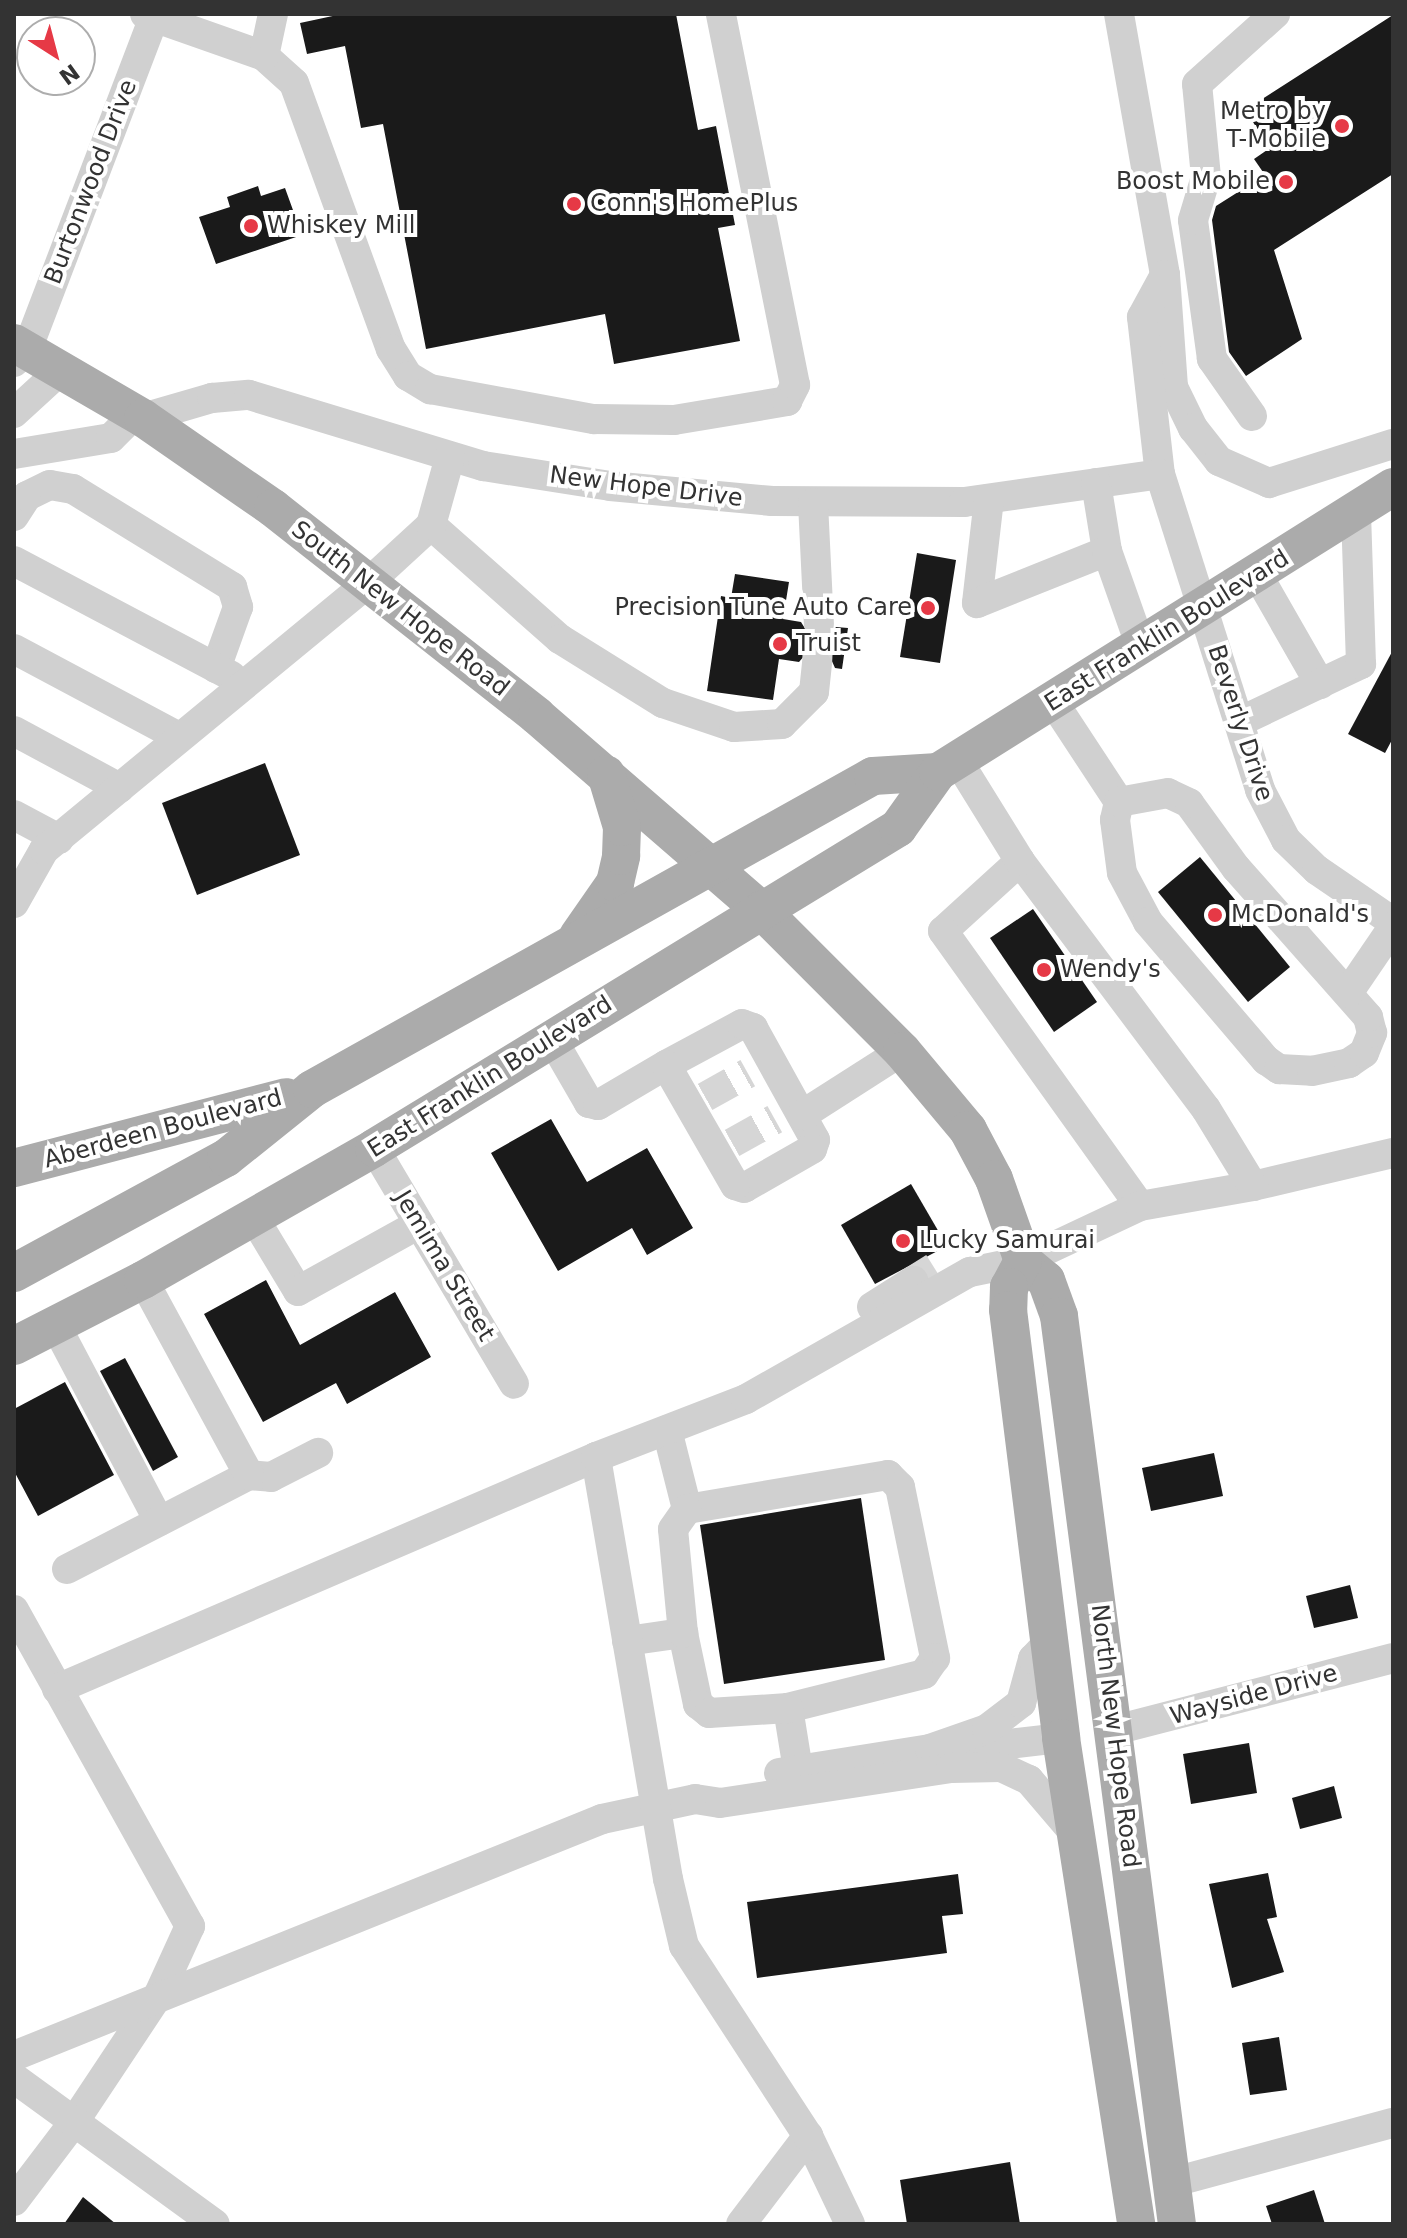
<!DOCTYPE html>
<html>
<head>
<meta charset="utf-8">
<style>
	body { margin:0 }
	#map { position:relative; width:1407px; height:2238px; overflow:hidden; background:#fff; font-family:"DejaVu Sans",sans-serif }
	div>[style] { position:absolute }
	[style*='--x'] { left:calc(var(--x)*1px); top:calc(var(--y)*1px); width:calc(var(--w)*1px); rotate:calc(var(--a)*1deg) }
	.building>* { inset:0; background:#1a1a1a }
	.minor-tunnel>* { height:30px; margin-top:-15px; transform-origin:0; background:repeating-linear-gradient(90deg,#d6d6d6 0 30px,transparent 0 45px) }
	.minor>* { height:30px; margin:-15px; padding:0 15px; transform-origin:15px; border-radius:15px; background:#d0d0d0 }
	.major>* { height:38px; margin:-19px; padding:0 19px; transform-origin:19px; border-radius:19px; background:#ababab }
	.dots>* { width:22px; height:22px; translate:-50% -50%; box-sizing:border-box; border:4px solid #fff; border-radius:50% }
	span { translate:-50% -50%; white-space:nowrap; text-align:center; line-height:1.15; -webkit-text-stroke:8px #fff; paint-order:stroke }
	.poi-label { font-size:24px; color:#333 }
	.right { translate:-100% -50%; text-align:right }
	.left { translate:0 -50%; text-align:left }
	.street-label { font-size:24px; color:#333 }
	.frame { position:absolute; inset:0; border:16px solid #333; pointer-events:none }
	.north { position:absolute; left:16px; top:16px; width:80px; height:80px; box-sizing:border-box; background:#fff; border:2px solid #adadad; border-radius:50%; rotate:144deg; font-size:22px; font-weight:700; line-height:32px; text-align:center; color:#333 }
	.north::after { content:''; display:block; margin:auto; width:28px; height:36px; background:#e63946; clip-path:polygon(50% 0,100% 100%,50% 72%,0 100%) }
</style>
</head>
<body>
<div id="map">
	<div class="building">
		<i style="clip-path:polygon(342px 14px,676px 14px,698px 130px,716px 126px,735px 225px,718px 228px,740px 341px,614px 364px,605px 314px,426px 349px,383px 124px,361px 128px,345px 46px,307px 54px,300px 23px)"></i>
		<i style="clip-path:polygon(1393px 15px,1393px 174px,1274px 250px,1302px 339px,1246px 376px,1229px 352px,1212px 220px,1216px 206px,1265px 175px,1254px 159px,1270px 148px,1245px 110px)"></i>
		<i style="clip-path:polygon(258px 186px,261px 196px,285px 188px,302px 235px,216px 264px,199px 217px,230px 207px,227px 197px)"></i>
		<i style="clip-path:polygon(917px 553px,956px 560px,940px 663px,900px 657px)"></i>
		<i style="clip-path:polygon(735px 574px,789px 582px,783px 619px,801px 622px,812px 640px,828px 639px,836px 627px,848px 628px,842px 669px,835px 668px,827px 650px,811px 648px,799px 662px,779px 659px,773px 700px,707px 691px,721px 596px,731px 598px)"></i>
		<i style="clip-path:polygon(1393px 650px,1393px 738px,1385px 753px,1348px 734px)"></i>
		<i style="clip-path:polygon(265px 763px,300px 855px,197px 895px,162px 803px)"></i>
		<i style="clip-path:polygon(1200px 857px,1290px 967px,1248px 1002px,1158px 892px)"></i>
		<i style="clip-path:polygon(1033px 909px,1097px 1002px,1054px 1032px,990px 938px)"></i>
		<i style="clip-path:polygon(551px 1119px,587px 1182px,647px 1148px,693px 1228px,647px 1255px,632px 1228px,558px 1271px,491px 1153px)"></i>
		<i style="clip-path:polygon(911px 1184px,947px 1246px,875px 1284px,841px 1225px)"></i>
		<i style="clip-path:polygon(266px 1280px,300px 1345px,395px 1292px,431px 1357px,347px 1404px,336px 1383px,263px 1422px,204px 1314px)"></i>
		<i style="clip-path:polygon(125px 1358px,178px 1457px,153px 1471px,100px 1371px)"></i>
		<i style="clip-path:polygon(65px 1382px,114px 1475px,38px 1516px,14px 1471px,14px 1409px)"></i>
		<i style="clip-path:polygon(1214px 1453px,1223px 1496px,1151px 1511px,1142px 1468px)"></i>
		<i style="clip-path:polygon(861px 1498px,885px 1660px,724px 1684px,700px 1525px)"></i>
		<i style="clip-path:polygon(1350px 1585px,1358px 1618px,1314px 1628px,1306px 1596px)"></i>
		<i style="clip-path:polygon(1249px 1743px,1257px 1793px,1191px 1804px,1183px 1754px)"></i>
		<i style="clip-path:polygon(1334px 1786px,1342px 1818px,1300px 1829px,1292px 1798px)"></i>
		<i style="clip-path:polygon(1268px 1873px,1277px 1917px,1267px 1919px,1284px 1972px,1232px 1988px,1209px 1884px)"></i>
		<i style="clip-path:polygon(958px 1874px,963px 1914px,942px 1916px,947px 1953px,757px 1978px,747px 1902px)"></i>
		<i style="clip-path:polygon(1279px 2037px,1287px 2090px,1250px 2095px,1242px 2043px)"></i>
		<i style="clip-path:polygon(1010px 2162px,1020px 2224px,907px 2224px,900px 2180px)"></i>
		<i style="clip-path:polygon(1314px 2190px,1325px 2224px,1272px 2224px,1266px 2206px)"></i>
		<i style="clip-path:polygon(83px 2197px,116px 2224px,64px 2224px)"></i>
	</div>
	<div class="minor-tunnel">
		<i style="--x:817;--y:665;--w:41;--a:-87.2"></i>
		<i style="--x:705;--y:1097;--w:49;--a:-29.2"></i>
		<i style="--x:732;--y:1143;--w:49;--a:-29.2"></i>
		<i style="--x:913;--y:1281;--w:25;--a:-32"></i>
	</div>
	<div class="minor">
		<i style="--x:145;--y:14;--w:126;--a:19.4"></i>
		<i style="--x:264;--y:56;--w:40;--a:42"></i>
		<i style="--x:294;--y:83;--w:283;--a:70"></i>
		<i style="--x:391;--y:349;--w:32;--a:58"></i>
		<i style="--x:408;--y:376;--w:26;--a:31"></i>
		<i style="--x:430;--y:389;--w:167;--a:10.4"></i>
		<i style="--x:594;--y:419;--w:80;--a:0.7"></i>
		<i style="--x:674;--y:420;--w:115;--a:-9.5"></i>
		<i style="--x:787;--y:401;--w:18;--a:-63"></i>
		<i style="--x:795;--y:385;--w:378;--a:-101.3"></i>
		<i style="--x:1119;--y:14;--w:265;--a:80"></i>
		<i style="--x:1165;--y:275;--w:112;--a:85.9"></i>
		<i style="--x:1173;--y:387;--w:46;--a:64"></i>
		<i style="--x:1193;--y:428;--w:42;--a:51.8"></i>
		<i style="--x:1219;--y:461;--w:55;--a:23.7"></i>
		<i style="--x:1269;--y:483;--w:130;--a:-17.5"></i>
		<i style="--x:264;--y:56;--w:43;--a:-77.9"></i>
		<i style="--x:1165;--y:275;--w:48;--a:118.7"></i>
		<i style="--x:1142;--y:317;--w:158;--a:83.5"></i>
		<i style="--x:1160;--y:474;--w:331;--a:72.4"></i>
		<i style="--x:1260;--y:790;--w:56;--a:62.5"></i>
		<i style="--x:1286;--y:840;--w:43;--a:44.1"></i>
		<i style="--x:1317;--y:870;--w:92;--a:34.4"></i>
		<i style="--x:14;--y:362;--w:18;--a:-43"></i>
		<i style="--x:27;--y:350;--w:360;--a:-69.1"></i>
		<i style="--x:14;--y:413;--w:64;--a:-42.5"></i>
		<i style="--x:1252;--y:416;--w:70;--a:-125.1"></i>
		<i style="--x:1212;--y:359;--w:140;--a:-97.8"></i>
		<i style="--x:1193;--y:220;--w:45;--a:-73.2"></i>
		<i style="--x:1206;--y:177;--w:93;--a:-95.5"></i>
		<i style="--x:1197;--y:84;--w:105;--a:-41.9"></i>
		<i style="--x:143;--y:418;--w:72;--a:-16.2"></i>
		<i style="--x:212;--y:398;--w:37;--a:-5"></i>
		<i style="--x:249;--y:395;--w:245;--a:16.9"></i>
		<i style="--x:483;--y:466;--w:129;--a:8.9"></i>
		<i style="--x:610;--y:486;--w:163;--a:5.3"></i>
		<i style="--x:772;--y:501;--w:192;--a:0.3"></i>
		<i style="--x:964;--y:502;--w:198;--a:-8.1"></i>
		<i style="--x:14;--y:454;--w:98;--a:-9.4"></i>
		<i style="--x:111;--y:438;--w:34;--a:-45"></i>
		<i style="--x:1096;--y:483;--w:69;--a:80.8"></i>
		<i style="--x:989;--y:499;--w:105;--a:96.6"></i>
		<i style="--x:977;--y:603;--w:140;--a:-21.8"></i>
		<i style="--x:1107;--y:551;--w:102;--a:70.5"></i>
		<i style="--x:813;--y:503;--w:121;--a:87.2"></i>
		<i style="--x:14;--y:516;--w:24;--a:-57"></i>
		<i style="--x:27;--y:496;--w:25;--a:-26"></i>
		<i style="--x:50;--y:485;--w:23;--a:10"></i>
		<i style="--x:73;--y:489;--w:187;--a:31.6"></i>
		<i style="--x:232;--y:587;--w:21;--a:73"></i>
		<i style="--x:238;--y:607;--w:65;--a:109.8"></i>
		<i style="--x:431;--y:525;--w:172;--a:41.5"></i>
		<i style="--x:560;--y:639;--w:121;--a:31.9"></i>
		<i style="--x:663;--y:703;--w:75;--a:18.7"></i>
		<i style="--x:734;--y:727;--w:48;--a:-3.6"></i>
		<i style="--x:782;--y:724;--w:45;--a:-45"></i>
		<i style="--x:814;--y:692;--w:27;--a:-84"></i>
		<i style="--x:14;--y:561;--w:246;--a:27.9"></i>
		<i style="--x:1257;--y:574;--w:127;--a:60.2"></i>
		<i style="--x:14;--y:649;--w:187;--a:28.1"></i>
		<i style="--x:1054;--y:703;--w:118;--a:56.7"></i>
		<i style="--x:1119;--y:802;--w:18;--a:103"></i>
		<i style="--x:1115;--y:820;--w:53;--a:82.5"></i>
		<i style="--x:1122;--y:873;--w:55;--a:62"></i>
		<i style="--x:1148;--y:922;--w:182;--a:49.5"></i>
		<i style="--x:1266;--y:1060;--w:16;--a:35"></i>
		<i style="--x:1279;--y:1069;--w:33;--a:3"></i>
		<i style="--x:1312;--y:1071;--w:38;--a:-12"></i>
		<i style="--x:1349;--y:1063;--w:18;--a:-34"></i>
		<i style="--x:1364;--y:1053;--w:22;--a:-68"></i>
		<i style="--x:1372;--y:1033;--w:16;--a:-104"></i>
		<i style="--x:1368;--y:1017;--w:199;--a:-131.5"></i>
		<i style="--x:1236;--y:868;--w:80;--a:-125.9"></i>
		<i style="--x:1189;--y:803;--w:23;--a:-155"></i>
		<i style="--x:1168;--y:793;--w:50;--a:169.6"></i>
		<i style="--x:1241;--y:721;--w:133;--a:-25.4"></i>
		<i style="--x:1361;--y:664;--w:154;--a:-91.9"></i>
		<i style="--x:14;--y:731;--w:120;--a:28.3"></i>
		<i style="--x:14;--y:815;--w:51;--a:28.1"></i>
		<i style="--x:1020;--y:861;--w:104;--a:137.7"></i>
		<i style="--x:943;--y:931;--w:338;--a:54.4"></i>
		<i style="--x:14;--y:903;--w:61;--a:-60.5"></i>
		<i style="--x:44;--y:850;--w:420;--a:-39.5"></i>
		<i style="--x:368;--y:583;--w:86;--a:-42.6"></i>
		<i style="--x:431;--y:525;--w:71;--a:-74.4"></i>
		<i style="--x:1348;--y:993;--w:80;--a:-55.7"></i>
		<i style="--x:552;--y:1039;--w:74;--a:60"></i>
		<i style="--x:589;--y:1103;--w:9;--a:13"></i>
		<i style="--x:598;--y:1105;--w:79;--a:-30.5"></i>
		<i style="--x:666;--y:1065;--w:86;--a:-28.3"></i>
		<i style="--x:742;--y:1024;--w:12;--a:20"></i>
		<i style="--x:753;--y:1028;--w:128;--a:61"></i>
		<i style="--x:815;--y:1140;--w:9;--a:108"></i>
		<i style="--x:812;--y:1149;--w:78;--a:150.2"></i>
		<i style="--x:744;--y:1188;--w:9;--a:-162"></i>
		<i style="--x:735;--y:1185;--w:138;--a:-119.9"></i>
		<i style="--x:802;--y:1115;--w:119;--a:-32.6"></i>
		<i style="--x:374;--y:1148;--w:274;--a:59.3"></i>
		<i style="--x:1253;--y:1186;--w:144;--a:-13.3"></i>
		<i style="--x:254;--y:1218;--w:85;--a:58.9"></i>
		<i style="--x:298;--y:1291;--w:138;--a:-29"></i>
		<i style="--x:872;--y:1307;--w:49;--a:-32.4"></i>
		<i style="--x:55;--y:1324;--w:223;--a:62.2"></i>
		<i style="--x:667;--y:1430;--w:81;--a:75.8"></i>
		<i style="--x:687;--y:1509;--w:204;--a:-9.6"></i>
		<i style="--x:888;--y:1475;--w:17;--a:45"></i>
		<i style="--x:900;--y:1487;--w:175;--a:78.4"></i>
		<i style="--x:935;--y:1658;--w:19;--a:125"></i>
		<i style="--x:924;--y:1674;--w:140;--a:166"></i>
		<i style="--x:788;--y:1708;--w:63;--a:80.8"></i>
		<i style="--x:249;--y:1475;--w:22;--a:5"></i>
		<i style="--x:271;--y:1477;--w:53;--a:-27.1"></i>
		<i style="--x:67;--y:1569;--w:205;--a:-27.3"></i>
		<i style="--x:249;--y:1475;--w:222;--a:-118.5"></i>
		<i style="--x:14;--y:1610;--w:362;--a:60.9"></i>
		<i style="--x:190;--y:1926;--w:75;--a:114.5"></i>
		<i style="--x:159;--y:1994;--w:154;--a:123.6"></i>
		<i style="--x:74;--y:2122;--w:99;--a:127.2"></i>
		<i style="--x:683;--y:1633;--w:73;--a:78.1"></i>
		<i style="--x:698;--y:1704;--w:14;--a:39"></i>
		<i style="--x:709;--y:1713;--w:79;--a:-3.6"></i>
		<i style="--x:627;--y:1641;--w:57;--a:-8.1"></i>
		<i style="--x:683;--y:1633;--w:104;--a:-95.5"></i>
		<i style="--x:673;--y:1529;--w:24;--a:-55"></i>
		<i style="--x:57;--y:1689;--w:587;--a:-23.29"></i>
		<i style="--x:1115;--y:1730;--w:287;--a:-14.5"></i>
		<i style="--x:964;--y:1749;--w:98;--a:-6.5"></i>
		<i style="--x:779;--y:1773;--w:153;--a:-9"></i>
		<i style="--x:930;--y:1749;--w:60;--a:-19.3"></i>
		<i style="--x:987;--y:1729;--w:43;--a:-37.4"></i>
		<i style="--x:1021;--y:1703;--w:46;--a:-74.7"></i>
		<i style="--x:1033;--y:1659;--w:25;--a:-47"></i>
		<i style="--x:14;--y:2056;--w:634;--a:-21.95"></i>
		<i style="--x:602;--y:1819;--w:95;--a:-12.1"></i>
		<i style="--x:695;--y:1799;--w:25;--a:9"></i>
		<i style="--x:720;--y:1803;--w:234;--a:-8.6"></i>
		<i style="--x:951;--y:1768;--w:50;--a:-1.1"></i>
		<i style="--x:1001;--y:1767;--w:31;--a:25"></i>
		<i style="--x:1029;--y:1780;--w:72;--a:49.5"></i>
		<i style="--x:14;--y:2078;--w:248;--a:36"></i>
		<i style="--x:1170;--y:2183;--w:231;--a:-15.1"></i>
		<i style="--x:741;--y:2224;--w:111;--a:-52.7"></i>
		<i style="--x:850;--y:2224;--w:98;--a:-115.5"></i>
		<i style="--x:808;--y:2136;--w:227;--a:-123.1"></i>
		<i style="--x:684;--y:1946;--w:69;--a:-103.4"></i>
		<i style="--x:668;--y:1879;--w:428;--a:-99.7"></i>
		<i style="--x:596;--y:1457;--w:161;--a:-21.1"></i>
		<i style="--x:746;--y:1399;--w:257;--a:-29.6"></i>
		<i style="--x:970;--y:1272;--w:54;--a:-11.7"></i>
		<i style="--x:1023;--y:1261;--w:129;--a:-25.2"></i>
		<i style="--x:1140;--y:1206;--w:115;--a:-10"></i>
		<i style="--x:1253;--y:1186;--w:90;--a:-121.4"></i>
		<i style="--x:1206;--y:1109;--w:310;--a:-126.9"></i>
		<i style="--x:1020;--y:861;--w:118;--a:-121.8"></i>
	</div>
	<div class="major">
		<i style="--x:14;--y:343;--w:149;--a:30.2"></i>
		<i style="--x:143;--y:418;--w:158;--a:34.7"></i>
		<i style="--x:273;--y:508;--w:336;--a:38.2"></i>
		<i style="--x:537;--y:716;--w:296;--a:40.9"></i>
		<i style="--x:761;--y:910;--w:199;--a:45"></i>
		<i style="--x:902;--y:1051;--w:103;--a:50.1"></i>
		<i style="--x:968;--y:1130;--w:55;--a:62"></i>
		<i style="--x:994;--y:1179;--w:87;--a:70.5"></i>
		<i style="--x:1023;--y:1261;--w:30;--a:40"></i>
		<i style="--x:1046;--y:1280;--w:38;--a:70"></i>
		<i style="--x:1059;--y:1316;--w:916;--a:82.6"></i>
		<i style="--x:578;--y:936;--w:65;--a:-55.1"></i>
		<i style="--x:615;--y:883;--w:28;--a:-77"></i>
		<i style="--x:621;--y:856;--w:29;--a:-88"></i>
		<i style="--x:622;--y:827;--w:55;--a:-106.8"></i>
		<i style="--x:14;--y:1168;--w:281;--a:-14.6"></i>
		<i style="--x:1023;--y:1261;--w:30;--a:118"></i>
		<i style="--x:1009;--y:1287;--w:23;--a:92"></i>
		<i style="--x:1008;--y:1310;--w:431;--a:82.9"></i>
		<i style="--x:1061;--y:1738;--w:492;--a:81.2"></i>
		<i style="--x:14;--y:1273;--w:241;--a:-28.5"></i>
		<i style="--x:226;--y:1158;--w:110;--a:-38.7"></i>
		<i style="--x:312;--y:1089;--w:642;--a:-29.16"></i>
		<i style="--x:873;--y:776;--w:65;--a:-3.5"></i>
		<i style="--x:14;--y:1346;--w:145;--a:-27.1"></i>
		<i style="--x:143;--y:1280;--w:266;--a:-29.7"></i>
		<i style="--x:374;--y:1148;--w:614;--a:-31.41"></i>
		<i style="--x:898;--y:828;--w:69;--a:-54.5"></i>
		<i style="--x:938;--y:772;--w:537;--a:-32.06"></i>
	</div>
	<div class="dots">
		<i style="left:1342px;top:126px;background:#e63946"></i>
		<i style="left:1286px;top:182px;background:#e63946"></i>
		<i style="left:574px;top:204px;background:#e63946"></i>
		<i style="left:251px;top:226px;background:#e63946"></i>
		<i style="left:928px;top:608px;background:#e63946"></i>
		<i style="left:780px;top:644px;background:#e63946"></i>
		<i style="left:1215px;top:915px;background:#e63946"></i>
		<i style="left:1044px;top:970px;background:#e63946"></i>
		<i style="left:903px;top:1241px;background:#e63946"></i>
	</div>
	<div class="poi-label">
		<span class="right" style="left:1326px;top:126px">Metro by<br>T-Mobile</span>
		<span class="right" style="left:1270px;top:182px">Boost Mobile</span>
		<span class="left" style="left:590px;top:204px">Conn's HomePlus</span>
		<span class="left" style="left:267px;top:226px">Whiskey Mill</span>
		<span class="right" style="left:912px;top:608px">Precision Tune Auto Care</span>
		<span class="left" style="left:796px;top:644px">Truist</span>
		<span class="left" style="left:1231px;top:915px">McDonald's</span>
		<span class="left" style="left:1060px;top:970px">Wendy's</span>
		<span class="left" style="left:919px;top:1241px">Lucky Samurai</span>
	</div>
	<div class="street-label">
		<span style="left:91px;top:182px;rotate:-69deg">Burtonwood Drive</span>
		<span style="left:646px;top:487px;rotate:7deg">New Hope Drive</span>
		<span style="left:400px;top:609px;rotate:38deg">South New Hope Road</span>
		<span style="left:1167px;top:631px;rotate:-32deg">East Franklin Boulevard</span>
		<span style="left:1240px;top:723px;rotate:72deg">Beverly Drive</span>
		<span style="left:490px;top:1077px;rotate:-32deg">East Franklin Boulevard</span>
		<span style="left:163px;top:1129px;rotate:-15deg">Aberdeen Boulevard</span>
		<span style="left:444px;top:1266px;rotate:59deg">Jemima Street</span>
		<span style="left:1254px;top:1695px;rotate:-15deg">Wayside Drive</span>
		<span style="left:1115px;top:1736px;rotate:83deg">North New Hope Road</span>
	</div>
	<div class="frame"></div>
	<div class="north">N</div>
</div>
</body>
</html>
